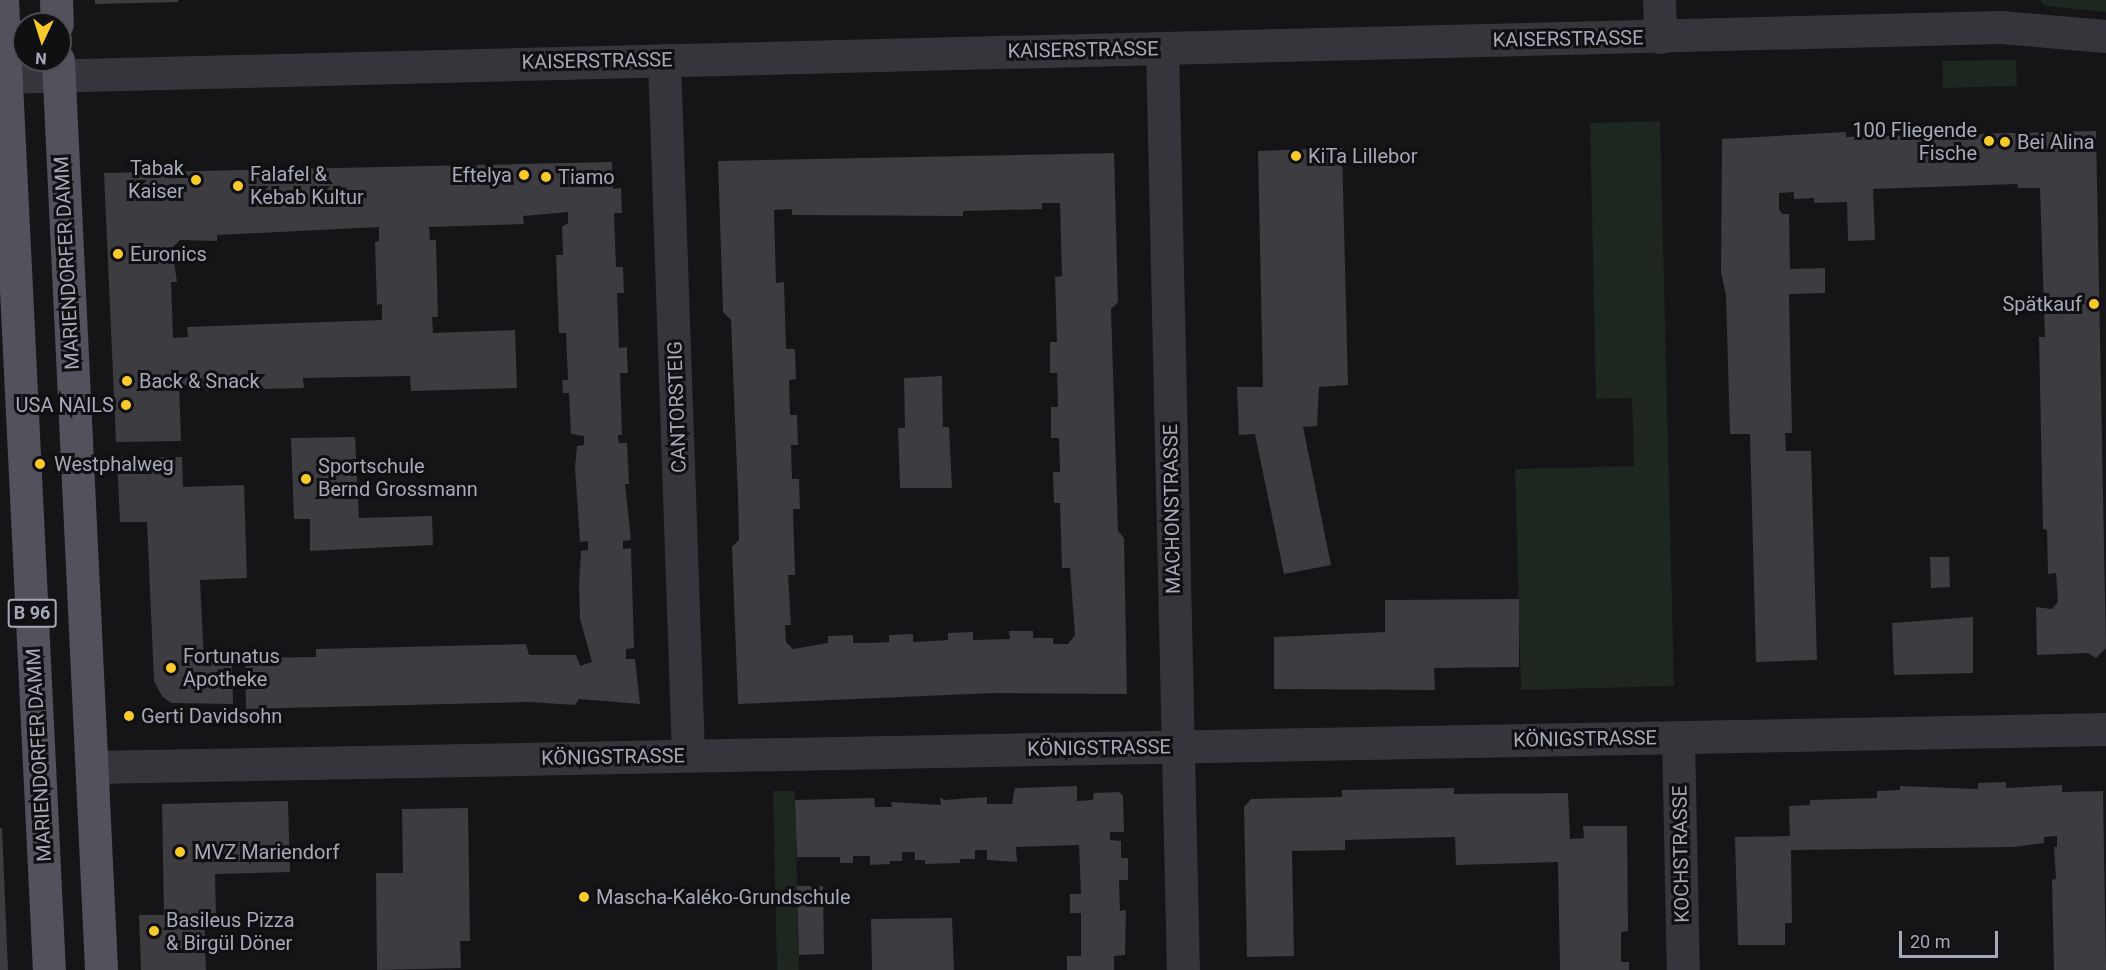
<!DOCTYPE html>
<html>
<head>
<meta charset="utf-8">
<style>
	body { margin:0 }
	#map { position:relative; width:2106px; height:970px; overflow:hidden; background:#151416; font-family:Roboto,sans-serif }
	div>[style] { position:absolute }
	[style*='--x'] { left:calc(var(--x)*1px); top:calc(var(--y)*1px); width:calc(var(--w)*1px); rotate:calc(var(--a)*1deg) }
	.green>* { inset:0; background:#1e2620 }
	.building>* { inset:0; background:#3c3c41 }
	.minor>* { height:33px; margin:-16.5px; padding:0 16.5px; transform-origin:16.5px; border-radius:16.5px; background:#35353b }
	.major>* { height:33px; margin:-16.5px; padding:0 16.5px; transform-origin:16.5px; border-radius:16.5px; background:#51525b }
	.dots>* { width:16px; height:16px; translate:-50% -50%; box-sizing:border-box; border:3px solid #100f11; border-radius:50% }
	span { translate:-50% -50%; white-space:nowrap; text-align:center; line-height:1.15; -webkit-text-stroke:6px #100f11; paint-order:stroke }
	.shield-label span { padding:2px 4px; background:#100f11; border:2px solid; border-radius:4px; -webkit-text-stroke-width:0 }
	.shield-label { font-size:18px; color:#a6a9b7; font-weight:700 }
	.street-label { font-size:20px; color:#a6a9b7 }
	.poi-label { font-size:20px; color:#a6a9b7 }
	.right { translate:-100% -50%; text-align:right }
	.left { translate:0 -50%; text-align:left }
	.north { position:absolute; left:12px; top:12px; width:60px; height:60px; box-sizing:border-box; background:#100f11; border:2px solid #4c4d53; border-radius:50%; rotate:184deg; font-size:16px; font-weight:700; line-height:24px; text-align:center; color:#a6a9b7 }
	.north::after { content:''; display:block; margin:auto; width:21px; height:27px; background:#f8cb2a; clip-path:polygon(50% 0,100% 100%,50% 72%,0 100%) }
	.scale { position:absolute; left:1899px; top:931px; width:99px; height:27px; box-sizing:border-box; border:3px solid #a6a9b7; border-top:0; padding-left:8px; font-size:18px; line-height:21px; white-space:nowrap; color:#a6a9b7; -webkit-text-stroke:4px #100f11; paint-order:stroke }
</style>
</head>
<body>
<div id="map">
	<div class="green">
		<i style="clip-path:polygon(2040px 0,2106px 0,2106px 12px,2045px 6px)"></i>
		<i style="clip-path:polygon(2016px 60px,2017px 86px,1943px 88px,1942px 61px)"></i>
		<i style="clip-path:polygon(1660px 121px,1674px 686px,1521px 690px,1515px 469px,1634px 466px,1632px 398px,1596px 399px,1590px 123px)"></i>
		<i style="clip-path:polygon(773px 791px,795px 791px,799px 970px,777px 970px)"></i>
	</div>
	<div class="building">
		<i style="clip-path:polygon(95px 0,178px 0,178px 2px,95px 4px)"></i>
		<i style="clip-path:polygon(2096px 131px,2106px 648px,2096px 658px,2088px 653px,2037px 655px,2036px 607px,2052px 609px,2058px 602px,2056px 573px,2048px 574px,2047px 530px,2043px 529px,2039px 337px,2045px 337px,2040px 188px,2018px 188px,2017px 184px,1873px 189px,1875px 240px,1848px 241px,1847px 202px,1814px 203px,1814px 198px,1794px 199px,1794px 192px,1779px 193px,1779px 209px,1782px 214px,1789px 214px,1790px 269px,1825px 268px,1825px 293px,1789px 294px,1792px 433px,1785px 433px,1786px 451px,1811px 451px,1817px 660px,1756px 662px,1750px 434px,1730px 434px,1726px 296px,1721px 272px,1722px 139px,1846px 132px,1846px 137px)"></i>
		<i style="clip-path:polygon(1342px 148px,1348px 385px,1319px 387px,1317px 426px,1303px 427px,1331px 565px,1284px 574px,1255px 434px,1239px 435px,1237px 387px,1263px 387px,1258px 151px)"></i>
		<i style="clip-path:polygon(evenodd,1114px 153px,1118px 302px,1111px 309px,1118px 531px,1124px 538px,1127px 694px,994px 693px,738px 704px,732px 547px,739px 540px,738px 497px,731px 320px,723px 312px,718px 161px,1114px 153px,1042px 203px,1060px 203px,1062px 276px,1055px 277px,1057px 342px,1050px 342px,1050px 373px,1057px 373px,1058px 407px,1051px 407px,1051px 438px,1059px 438px,1060px 472px,1053px 472px,1054px 503px,1060px 503px,1062px 568px,1070px 568px,1075px 635px,1068px 644px,1053px 644px,1053px 638px,1033px 638px,1033px 631px,1009px 631px,1010px 639px,973px 640px,973px 632px,948px 633px,948px 640px,913px 642px,913px 634px,889px 635px,889px 642px,871px 643px,853px 643px,853px 635px,828px 636px,828px 643px,793px 649px,786px 642px,785px 625px,791px 625px,788px 575px,795px 575px,793px 509px,800px 509px,799px 479px,792px 479px,791px 445px,798px 445px,797px 415px,790px 415px,789px 380px,796px 379px,795px 349px,786px 349px,784px 282px,776px 283px,774px 210px,792px 209px,792px 215px,963px 216px,963px 211px,1042px 209px,1042px 203px)"></i>
		<i style="clip-path:polygon(evenodd,612px 162px,613px 189px,621px 188px,622px 213px,614px 213px,616px 267px,623px 267px,624px 293px,617px 293px,619px 348px,627px 347px,627px 359px,628px 373px,620px 373px,622px 435px,618px 435px,619px 443px,627px 443px,629px 484px,625px 484px,631px 540px,623px 541px,623px 549px,631px 548px,634px 648px,626px 649px,626px 659px,635px 659px,640px 704px,579px 699px,575px 705px,529px 702px,246px 709px,245px 658px,316px 657px,316px 649px,526px 644px,529px 655px,576px 655px,580px 666px,592px 662px,580px 619px,579px 584px,581px 551px,588px 550px,588px 541px,580px 542px,575px 467px,577px 446px,584px 445px,584px 436px,571px 434px,569px 393px,563px 393px,562px 380px,568px 380px,566px 333px,559px 333px,556px 255px,563px 255px,562px 227px,568px 223px,568px 212px,523px 216px,524px 224px,429px 227px,430px 240px,436px 240px,438px 317px,432px 317px,433px 333px,515px 330px,517px 388px,411px 391px,410px 376px,303px 378px,304px 388px,193px 391px,193px 385px,179px 385px,181px 441px,116px 442px,104px 173px,612px 162px,379px 227px,379px 241px,375px 242px,377px 305px,382px 304px,382px 320px,187px 327px,188px 337px,173px 338px,171px 282px,177px 282px,172px 248px,180px 240px,217px 241px,217px 235px,379px 227px)"></i>
		<i style="clip-path:polygon(942px 376px,943px 427px,949px 427px,952px 488px,900px 488px,898px 428px,905px 428px,904px 378px)"></i>
		<i style="clip-path:polygon(355px 437px,359px 518px,432px 516px,433px 545px,310px 551px,310px 519px,294px 519px,291px 438px)"></i>
		<i style="clip-path:polygon(182px 457px,183px 487px,244px 485px,247px 578px,200px 580px,204px 661px,232px 661px,233px 704px,171px 703px,162px 696px,154px 681px,147px 522px,120px 522px,117px 458px)"></i>
		<i style="clip-path:polygon(1930px 557px,1949px 557px,1950px 587px,1931px 588px)"></i>
		<i style="clip-path:polygon(1519px 599px,1519px 667px,1434px 668px,1435px 690px,1274px 689px,1274px 637px,1385px 632px,1385px 600px)"></i>
		<i style="clip-path:polygon(1973px 617px,1973px 673px,1894px 675px,1892px 623px)"></i>
		<i style="clip-path:polygon(2006px 782px,2006px 788px,2062px 785px,2062px 792px,2103px 791px,2106px 970px,2054px 970px,2052px 880px,2056px 879px,2054px 847px,2057px 847px,2057px 836px,2044px 837px,2044px 843px,2014px 847px,1791px 850px,1792px 923px,1785px 923px,1785px 945px,1738px 945px,1735px 837px,1790px 836px,1789px 806px,1810px 805px,1810px 800px,1877px 798px,1877px 791px,1900px 790px,1900px 786px,1978px 789px,1978px 783px)"></i>
		<i style="clip-path:polygon(1077px 786px,1077px 801px,1093px 800px,1094px 793px,1119px 792px,1123px 796px,1124px 832px,1110px 832px,1110px 840px,1121px 841px,1121px 858px,1128px 858px,1128px 880px,1119px 880px,1120px 911px,1126px 910px,1125px 955px,1114px 956px,1114px 970px,1067px 970px,1067px 956px,1081px 956px,1081px 913px,1070px 913px,1070px 894px,1081px 894px,1079px 845px,1016px 847px,1017px 862px,987px 860px,987px 850px,975px 850px,975px 859px,960px 859px,960px 863px,925px 864px,925px 860px,915px 860px,915px 852px,902px 852px,902px 861px,890px 861px,890px 864px,870px 865px,870px 856px,853px 856px,853px 863px,840px 863px,840px 857px,797px 857px,795px 800px,874px 798px,875px 807px,892px 807px,891px 802px,941px 805px,940px 797px,944px 800px,987px 797px,987px 804px,1012px 804px,1015px 788px)"></i>
		<i style="clip-path:polygon(1454px 788px,1454px 794px,1568px 793px,1570px 839px,1584px 838px,1583px 826px,1627px 826px,1628px 931px,1621px 932px,1621px 962px,1629px 962px,1629px 970px,1560px 970px,1558px 862px,1456px 865px,1455px 837px,1345px 840px,1345px 850px,1292px 851px,1294px 956px,1247px 957px,1244px 807px,1251px 799px,1342px 797px,1342px 790px)"></i>
		<i style="clip-path:polygon(288px 801px,290px 872px,215px 874px,216px 913px,204px 914px,206px 970px,141px 970px,139px 915px,164px 915px,162px 804px)"></i>
		<i style="clip-path:polygon(468px 808px,470px 941px,460px 941px,461px 968px,377px 970px,376px 873px,403px 873px,402px 809px)"></i>
		<i style="clip-path:polygon(0 828px,2px 828px,8px 970px,0 970px)"></i>
		<i style="clip-path:polygon(797px 886px,823px 886px,824px 954px,799px 955px)"></i>
		<i style="clip-path:polygon(952px 918px,954px 970px,872px 970px,871px 919px)"></i>
	</div>
	<div class="minor">
		<i style="--x:1659;--y:0;--w:37;--a:88"></i>
		<i style="--x:1162;--y:48;--w:922;--a:88.7"></i>
		<i style="--x:664;--y:60;--w:695;--a:88.02"></i>
		<i style="--x:0;--y:77;--w:2002;--a:-1.43"></i>
		<i style="--x:2001;--y:27;--w:105;--a:4.9"></i>
		<i style="--x:1678;--y:738;--w:232;--a:88.8"></i>
		<i style="--x:92;--y:767;--w:2014;--a:-1.08"></i>
	</div>
	<div class="major">
		<i style="--x:2;--y:0;--w:971;--a:87.23"></i>
		<i style="--x:56;--y:0;--w:24;--a:88"></i>
		<i style="--x:58;--y:60;--w:911;--a:87.29"></i>
	</div>
	<div class="dots">
		<i style="left:1989px;top:141px;background:#f8cb2a"></i>
		<i style="left:2005px;top:142px;background:#f8cb2a"></i>
		<i style="left:1296px;top:156px;background:#f8cb2a"></i>
		<i style="left:524px;top:175px;background:#f8cb2a"></i>
		<i style="left:546px;top:177px;background:#f8cb2a"></i>
		<i style="left:196px;top:180px;background:#f8cb2a"></i>
		<i style="left:238px;top:186px;background:#f8cb2a"></i>
		<i style="left:118px;top:254px;background:#f8cb2a"></i>
		<i style="left:2094px;top:304px;background:#f8cb2a"></i>
		<i style="left:127px;top:381px;background:#f8cb2a"></i>
		<i style="left:126px;top:405px;background:#f8cb2a"></i>
		<i style="left:40px;top:464px;background:#f8cb2a"></i>
		<i style="left:306px;top:479px;background:#f8cb2a"></i>
		<i style="left:171px;top:668px;background:#f8cb2a"></i>
		<i style="left:129px;top:716px;background:#f8cb2a"></i>
		<i style="left:180px;top:852px;background:#f8cb2a"></i>
		<i style="left:584px;top:897px;background:#f8cb2a"></i>
		<i style="left:154px;top:931px;background:#f8cb2a"></i>
	</div>
	<div class="shield-label">
		<span style="left:32px;top:613px">B 96</span>
	</div>
	<div class="street-label">
		<span style="left:1568px;top:39px;rotate:-1deg">KAISERSTRASSE</span>
		<span style="left:1083px;top:50px;rotate:-1deg">KAISERSTRASSE</span>
		<span style="left:597px;top:61px;rotate:-1deg">KAISERSTRASSE</span>
		<span style="left:67px;top:263px;rotate:-93deg">MARIENDORFER DAMM</span>
		<span style="left:677px;top:407px;rotate:-92deg">CANTORSTEIG</span>
		<span style="left:1172px;top:509px;rotate:-91deg">MACHONSTRASSE</span>
		<span style="left:1585px;top:739px;rotate:-1deg">KÖNIGSTRASSE</span>
		<span style="left:1099px;top:748px;rotate:-1deg">KÖNIGSTRASSE</span>
		<span style="left:39px;top:755px;rotate:-93deg">MARIENDORFER DAMM</span>
		<span style="left:613px;top:757px;rotate:-1deg">KÖNIGSTRASSE</span>
		<span style="left:1681px;top:854px;rotate:-91deg">KOCHSTRASSE</span>
	</div>
	<div class="poi-label">
		<span class="right" style="left:1977px;top:142px">100 Fliegende<br>Fische</span>
		<span class="left" style="left:2017px;top:142px">Bei Alina</span>
		<span class="left" style="left:1308px;top:156px">KiTa Lillebor</span>
		<span class="right" style="left:184px;top:180px">Tabak<br>Kaiser</span>
		<span class="left" style="left:250px;top:186px">Falafel &amp;<br>Kebab Kultur</span>
		<span class="right" style="left:512px;top:175px">Eftelya</span>
		<span class="left" style="left:558px;top:177px">Tiamo</span>
		<span class="left" style="left:130px;top:254px">Euronics</span>
		<span class="right" style="left:2082px;top:304px">Spätkauf</span>
		<span class="left" style="left:139px;top:381px">Back &amp; Snack</span>
		<span class="right" style="left:114px;top:405px">USA NAILS</span>
		<span class="left" style="left:54px;top:464px">Westphalweg</span>
		<span class="left" style="left:318px;top:478px">Sportschule<br>Bernd Grossmann</span>
		<span class="left" style="left:183px;top:668px">Fortunatus<br>Apotheke</span>
		<span class="left" style="left:141px;top:716px">Gerti Davidsohn</span>
		<span class="left" style="left:194px;top:852px">MVZ Mariendorf</span>
		<span class="left" style="left:596px;top:897px">Mascha-Kaléko-Grundschule</span>
		<span class="left" style="left:166px;top:932px">Basileus Pizza<br>&amp; Birgül Döner</span>
	</div>
	<div class="north">N</div>
	<div class="scale">20 m</div>
</div>
</body>
</html>
